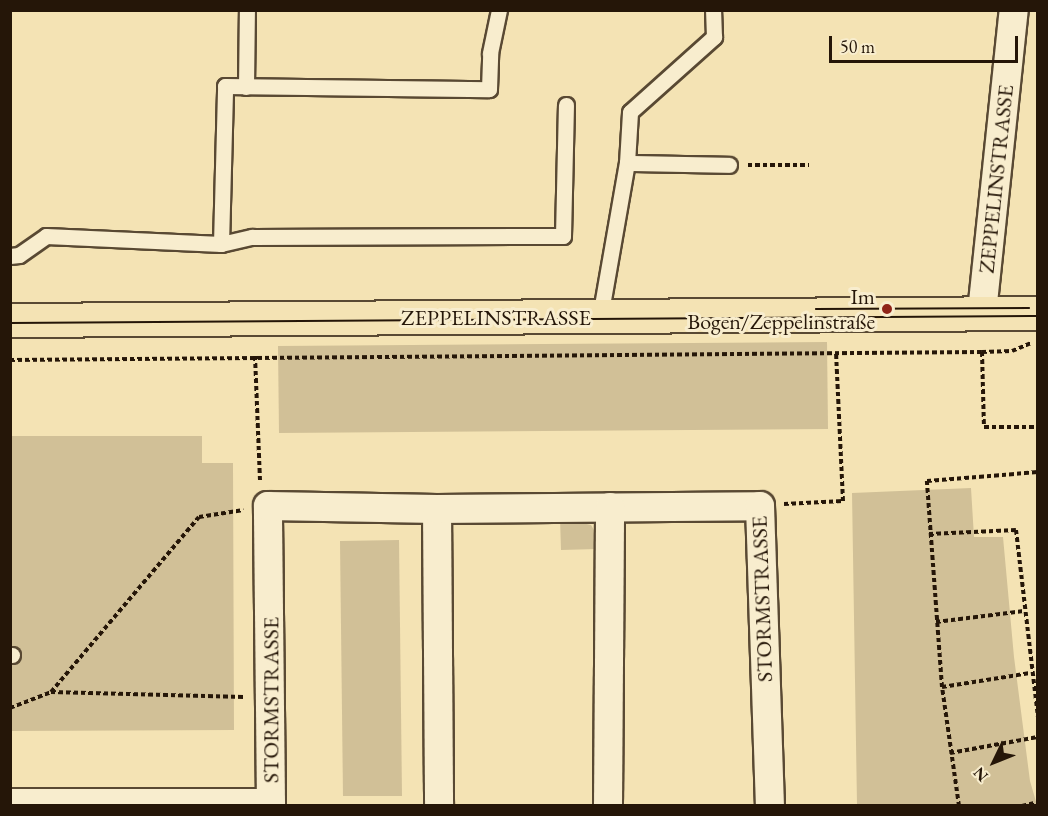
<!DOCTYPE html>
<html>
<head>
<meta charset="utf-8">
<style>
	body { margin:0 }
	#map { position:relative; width:1048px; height:816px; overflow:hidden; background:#f4e3b4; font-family:"EB Garamond",serif }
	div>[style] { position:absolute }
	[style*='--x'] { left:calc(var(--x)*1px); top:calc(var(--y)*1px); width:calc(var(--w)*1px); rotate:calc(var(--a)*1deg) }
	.green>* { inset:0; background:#d1c097 }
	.path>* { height:4px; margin-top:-2px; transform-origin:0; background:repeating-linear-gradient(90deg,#251608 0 4.5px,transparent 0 7.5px) }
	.roads { filter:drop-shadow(2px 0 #594933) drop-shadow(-2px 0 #594933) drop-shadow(0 2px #594933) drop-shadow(0 -2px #594933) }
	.service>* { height:15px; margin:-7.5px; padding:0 7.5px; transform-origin:7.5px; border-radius:7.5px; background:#f8edce }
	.minor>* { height:28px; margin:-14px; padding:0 14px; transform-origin:14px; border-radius:14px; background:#f8edce }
	.primary>* { height:33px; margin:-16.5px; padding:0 16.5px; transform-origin:16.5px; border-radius:16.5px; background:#f4e3b4 }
	.tram>* { height:1.5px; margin:-0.75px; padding:0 0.75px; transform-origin:0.75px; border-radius:0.75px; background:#251608 }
	.dots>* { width:16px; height:16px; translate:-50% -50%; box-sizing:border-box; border:3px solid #f8edce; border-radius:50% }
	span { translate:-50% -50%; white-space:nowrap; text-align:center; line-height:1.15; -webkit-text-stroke:6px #f8edce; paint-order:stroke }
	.street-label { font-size:22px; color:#251608 }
	.poi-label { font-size:22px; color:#251608 }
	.right { translate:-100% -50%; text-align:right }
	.frame { position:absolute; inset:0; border:12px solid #251608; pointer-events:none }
	.north { position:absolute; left:964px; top:732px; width:60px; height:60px; -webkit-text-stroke:4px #f8edce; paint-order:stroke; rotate:227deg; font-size:16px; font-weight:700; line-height:24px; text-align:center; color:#251608 }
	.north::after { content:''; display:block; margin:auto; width:21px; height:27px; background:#251608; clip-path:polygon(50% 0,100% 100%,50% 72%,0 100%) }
	.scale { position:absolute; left:829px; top:36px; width:189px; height:27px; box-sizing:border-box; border:3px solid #251608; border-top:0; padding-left:8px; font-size:18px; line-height:21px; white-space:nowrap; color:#251608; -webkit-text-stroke:4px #f8edce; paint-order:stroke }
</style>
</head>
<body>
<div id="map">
	<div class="green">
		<i style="clip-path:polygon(827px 342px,828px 429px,279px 433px,278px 346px)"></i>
		<i style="clip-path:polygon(10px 436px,202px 436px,202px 463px,233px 463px,234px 730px,11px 731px)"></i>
		<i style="clip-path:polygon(971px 488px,974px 537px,1003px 537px,1014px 657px,1030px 781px,1037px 805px,857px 805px,852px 493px)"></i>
		<i style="clip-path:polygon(560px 518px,591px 525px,597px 535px,597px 549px,561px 550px)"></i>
		<i style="clip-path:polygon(399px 540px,402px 796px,343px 796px,340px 541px)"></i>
	</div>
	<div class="path">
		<i style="--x:748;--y:165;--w:61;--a:0"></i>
		<i style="--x:982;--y:352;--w:75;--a:88.5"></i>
		<i style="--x:984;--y:427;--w:54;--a:0"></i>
		<i style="--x:255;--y:356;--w:127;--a:87.7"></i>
		<i style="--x:10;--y:360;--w:972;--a:-0.47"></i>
		<i style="--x:982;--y:352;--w:30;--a:-2"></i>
		<i style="--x:1012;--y:351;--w:21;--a:-23"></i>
		<i style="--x:784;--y:504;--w:59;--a:-2.9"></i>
		<i style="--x:843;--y:501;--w:148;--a:-92.7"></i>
		<i style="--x:929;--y:534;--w:87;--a:-2.6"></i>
		<i style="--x:1016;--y:530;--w:189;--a:83.3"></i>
		<i style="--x:936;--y:622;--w:88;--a:-7.2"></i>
		<i style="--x:942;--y:687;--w:89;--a:-9"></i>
		<i style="--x:51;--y:692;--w:193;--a:1.5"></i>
		<i style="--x:10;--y:708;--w:44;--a:-21.3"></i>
		<i style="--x:51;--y:692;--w:229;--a:-49.8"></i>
		<i style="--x:199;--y:517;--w:45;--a:-9"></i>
		<i style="--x:950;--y:753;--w:89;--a:-10.3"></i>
		<i style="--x:959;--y:806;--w:120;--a:-98.1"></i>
		<i style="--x:942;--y:687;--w:207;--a:-94.2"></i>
		<i style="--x:927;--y:481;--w:111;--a:-4.6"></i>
		<i style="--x:1022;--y:806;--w:16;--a:-14"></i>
	</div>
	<div class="roads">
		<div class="service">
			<i style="--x:246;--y:87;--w:77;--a:-89.3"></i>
			<i style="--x:627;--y:163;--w:51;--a:-86.6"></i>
			<i style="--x:630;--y:112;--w:113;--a:-41.8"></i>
			<i style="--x:714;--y:37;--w:27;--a:-92"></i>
			<i style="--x:221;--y:244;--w:158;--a:-88.5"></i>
			<i style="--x:225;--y:86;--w:264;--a:0.7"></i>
			<i style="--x:489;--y:89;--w:36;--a:-88"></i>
			<i style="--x:490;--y:53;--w:44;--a:-78.2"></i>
			<i style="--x:10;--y:256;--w:9;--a:-6"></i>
			<i style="--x:19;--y:255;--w:33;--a:-35"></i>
			<i style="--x:46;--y:236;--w:175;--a:2.6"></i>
			<i style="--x:221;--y:244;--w:32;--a:-13"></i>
			<i style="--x:252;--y:237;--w:311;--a:-0.2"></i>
			<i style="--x:563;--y:236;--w:131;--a:-88.7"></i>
			<i style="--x:600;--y:317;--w:156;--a:-80.1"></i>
			<i style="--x:627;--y:163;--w:102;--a:1.1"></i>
			<i style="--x:10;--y:655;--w:2;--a:0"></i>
		</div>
		<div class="minor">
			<i style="--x:982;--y:312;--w:304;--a:-84"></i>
			<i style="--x:437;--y:509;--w:297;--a:89.6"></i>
			<i style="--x:10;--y:803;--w:261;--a:0"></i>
			<i style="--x:271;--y:803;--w:297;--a:-90.6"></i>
			<i style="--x:268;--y:506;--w:169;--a:1"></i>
			<i style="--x:437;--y:509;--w:323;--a:-0.5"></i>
			<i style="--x:760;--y:506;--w:300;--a:88.1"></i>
			<i style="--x:608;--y:806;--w:299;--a:-89.6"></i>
		</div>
		<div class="primary">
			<i style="--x:10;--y:320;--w:1028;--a:-0.39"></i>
		</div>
	</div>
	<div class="tram">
		<i style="--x:816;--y:309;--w:213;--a:-0.3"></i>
		<i style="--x:10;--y:323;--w:1028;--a:-0.39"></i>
	</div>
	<div class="dots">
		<i style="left:887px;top:309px;background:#8f2418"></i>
	</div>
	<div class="street-label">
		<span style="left:996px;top:179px;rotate:-84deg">ZEPPELINSTRASSE</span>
		<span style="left:496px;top:318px">ZEPPELINSTRASSE</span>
		<span style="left:762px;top:599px;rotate:-92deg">STORMSTRASSE</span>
		<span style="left:271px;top:700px;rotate:-90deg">STORMSTRASSE</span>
	</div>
	<div class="poi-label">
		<span class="right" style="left:875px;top:309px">Im<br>Bogen/Zeppelinstraße</span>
	</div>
	<div class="frame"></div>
	<div class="north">N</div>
	<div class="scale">50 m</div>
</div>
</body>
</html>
